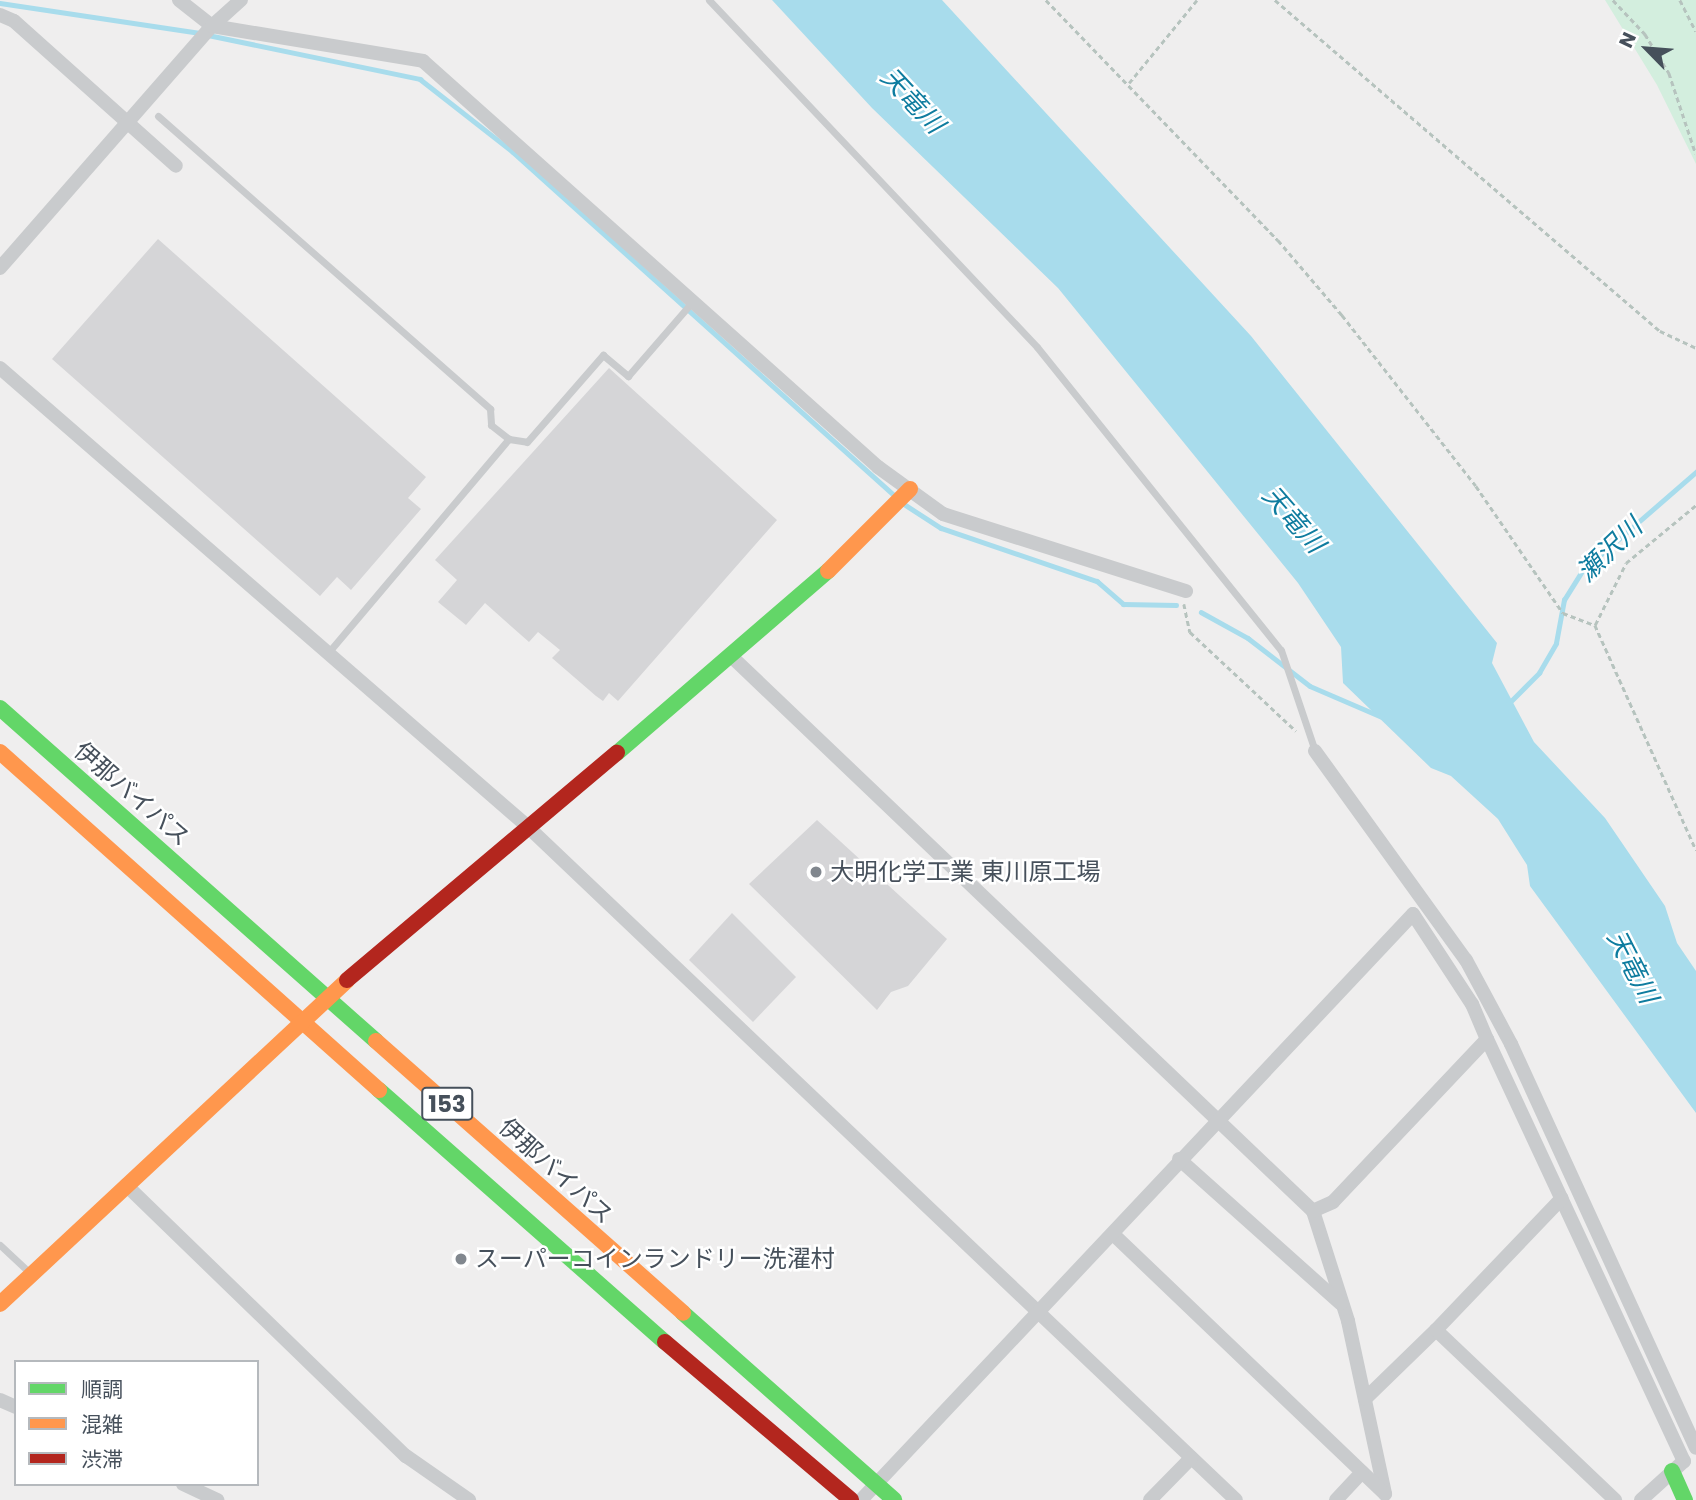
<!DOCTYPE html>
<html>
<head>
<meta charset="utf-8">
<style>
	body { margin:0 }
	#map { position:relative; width:1696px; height:1500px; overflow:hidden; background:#efeeee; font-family:Poppins,"Noto Sans JP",sans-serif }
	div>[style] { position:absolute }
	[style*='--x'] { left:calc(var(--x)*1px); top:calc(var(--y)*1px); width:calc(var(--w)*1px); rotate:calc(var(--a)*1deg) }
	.green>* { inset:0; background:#d3eede }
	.water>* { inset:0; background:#a8dcec }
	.stream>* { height:4.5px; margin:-2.25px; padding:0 2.25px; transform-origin:2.25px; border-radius:2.25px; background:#a8dcec }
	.building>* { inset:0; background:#d5d5d7 }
	.path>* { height:2.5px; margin-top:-1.25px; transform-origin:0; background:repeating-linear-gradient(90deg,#b6c3be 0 5px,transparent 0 8.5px) }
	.lane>* { height:7px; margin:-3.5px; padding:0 3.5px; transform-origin:3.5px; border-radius:3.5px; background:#c9cbcd }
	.street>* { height:14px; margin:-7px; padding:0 7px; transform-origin:7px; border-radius:7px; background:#c9cbcd }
	.fast>* { height:16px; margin:-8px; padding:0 8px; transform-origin:8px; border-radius:8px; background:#63d668 }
	.slow>* { height:16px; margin:-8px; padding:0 8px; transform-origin:8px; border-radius:8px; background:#ff974d }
	.jam>* { height:16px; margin:-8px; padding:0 8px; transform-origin:8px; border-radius:8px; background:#b3261e }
	.dots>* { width:19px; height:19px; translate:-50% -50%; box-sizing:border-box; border:4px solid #fff; border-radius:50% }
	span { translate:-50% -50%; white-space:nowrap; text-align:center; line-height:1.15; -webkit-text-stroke:5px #fff; paint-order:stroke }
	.shield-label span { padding:2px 5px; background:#fff; border:2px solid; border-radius:5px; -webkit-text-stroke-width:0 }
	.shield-label { font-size:23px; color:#46505b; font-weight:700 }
	.street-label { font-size:24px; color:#46505b }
	.poi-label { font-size:24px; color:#46505b }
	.left { translate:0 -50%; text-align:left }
	.water-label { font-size:26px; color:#0e7c9f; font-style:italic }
	.legend { position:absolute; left:14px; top:1360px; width:245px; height:126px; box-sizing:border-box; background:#fff; border:2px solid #b5b9bd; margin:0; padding:9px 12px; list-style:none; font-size:21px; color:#46505b }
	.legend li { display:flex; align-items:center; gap:14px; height:35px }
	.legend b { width:35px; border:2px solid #b5b9bd }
	.north { position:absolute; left:1612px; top:14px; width:70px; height:70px; -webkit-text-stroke:5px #fff; paint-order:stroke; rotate:295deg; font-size:19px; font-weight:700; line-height:28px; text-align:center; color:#46505b }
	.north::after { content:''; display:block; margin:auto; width:24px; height:32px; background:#46505b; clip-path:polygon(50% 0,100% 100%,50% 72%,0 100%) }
</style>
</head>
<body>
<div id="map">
	<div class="green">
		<i style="clip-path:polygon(1605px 0,1696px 0,1696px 164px,1657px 85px)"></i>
	</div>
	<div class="water">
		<i style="clip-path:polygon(772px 0,942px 0,1251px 336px,1497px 643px,1492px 663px,1534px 742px,1605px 818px,1665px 906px,1677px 943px,1696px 971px,1696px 1113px,1530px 886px,1527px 865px,1498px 819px,1451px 776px,1431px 768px,1343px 683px,1341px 647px,1298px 583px,1058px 288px,872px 108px)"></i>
	</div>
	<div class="stream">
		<i style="--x:0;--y:3;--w:202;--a:8.5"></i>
		<i style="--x:208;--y:35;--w:217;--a:11.7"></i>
		<i style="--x:420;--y:79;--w:118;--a:38.1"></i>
		<i style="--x:513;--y:152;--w:514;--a:42"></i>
		<i style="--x:904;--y:504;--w:44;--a:33"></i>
		<i style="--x:941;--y:528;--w:165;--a:18.8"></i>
		<i style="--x:1097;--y:581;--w:35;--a:41"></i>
		<i style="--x:1123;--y:604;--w:53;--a:1.1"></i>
		<i style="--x:1201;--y:612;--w:54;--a:29"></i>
		<i style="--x:1248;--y:638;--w:78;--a:37.7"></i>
		<i style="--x:1310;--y:686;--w:78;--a:23.3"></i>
		<i style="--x:1508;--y:704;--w:44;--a:-45"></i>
		<i style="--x:1539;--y:673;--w:34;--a:-60"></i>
		<i style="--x:1556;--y:643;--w:44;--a:-79.5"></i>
		<i style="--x:1564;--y:600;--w:34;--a:-58"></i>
		<i style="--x:1582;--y:571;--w:151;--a:-41"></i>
	</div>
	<div class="building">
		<i style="clip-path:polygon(158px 239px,426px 477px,408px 498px,421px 509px,351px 590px,337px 577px,320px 596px,52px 359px)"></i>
		<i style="clip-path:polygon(609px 368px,777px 520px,618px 701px,609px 693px,603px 701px,596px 696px,552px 658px,560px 650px,538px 632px,529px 642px,485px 603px,466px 625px,438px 602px,457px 580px,435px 560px)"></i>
		<i style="clip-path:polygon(817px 820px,947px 939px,908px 986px,891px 992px,877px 1010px,749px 884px)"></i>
		<i style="clip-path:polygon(732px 913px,796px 977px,753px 1022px,689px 960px)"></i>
	</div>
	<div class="path">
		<i style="--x:1046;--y:0;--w:334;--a:46"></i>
		<i style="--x:1278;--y:240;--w:99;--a:49.5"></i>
		<i style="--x:1342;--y:315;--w:217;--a:51.9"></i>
		<i style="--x:1476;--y:486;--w:154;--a:55.6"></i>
		<i style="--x:1563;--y:613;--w:34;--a:21"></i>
		<i style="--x:1595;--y:625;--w:247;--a:65.8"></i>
		<i style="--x:1275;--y:0;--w:508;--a:40.69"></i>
		<i style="--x:1660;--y:331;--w:40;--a:25"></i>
		<i style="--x:1613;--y:0;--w:47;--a:46.7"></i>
		<i style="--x:1645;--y:34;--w:46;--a:58.4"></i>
		<i style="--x:1669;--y:73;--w:85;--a:71.6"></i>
		<i style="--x:1680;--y:0;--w:35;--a:63"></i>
		<i style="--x:1129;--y:83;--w:107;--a:-50.7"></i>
		<i style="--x:1184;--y:604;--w:29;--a:78"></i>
		<i style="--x:1190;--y:632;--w:145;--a:43"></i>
		<i style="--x:1595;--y:625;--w:69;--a:-63.4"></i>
		<i style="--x:1626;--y:563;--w:91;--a:-39.6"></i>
	</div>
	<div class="lane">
		<i style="--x:709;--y:0;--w:477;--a:46.6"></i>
		<i style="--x:1037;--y:347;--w:389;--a:51.2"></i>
		<i style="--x:1281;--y:650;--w:107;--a:71.4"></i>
		<i style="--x:158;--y:116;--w:443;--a:41.4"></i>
		<i style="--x:490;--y:409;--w:16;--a:86"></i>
		<i style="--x:491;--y:425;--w:23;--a:38"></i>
		<i style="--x:327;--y:654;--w:282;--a:-49.8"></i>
		<i style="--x:509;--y:439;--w:18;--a:9"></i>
		<i style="--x:527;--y:442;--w:116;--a:-48.9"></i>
		<i style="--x:603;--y:355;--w:33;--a:40"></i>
		<i style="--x:628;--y:376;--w:98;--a:-49.1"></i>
		<i style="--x:0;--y:1245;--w:41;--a:43"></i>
	</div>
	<div class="street">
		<i style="--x:179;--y:0;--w:42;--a:38.2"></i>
		<i style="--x:212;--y:26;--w:214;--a:9.4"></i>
		<i style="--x:423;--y:61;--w:610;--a:41.74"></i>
		<i style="--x:878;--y:467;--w:80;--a:35.9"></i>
		<i style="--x:943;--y:514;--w:255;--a:17.6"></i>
		<i style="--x:0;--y:15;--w:15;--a:23"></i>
		<i style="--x:14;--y:21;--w:217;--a:41.8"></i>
		<i style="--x:0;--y:268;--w:322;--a:-48.8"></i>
		<i style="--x:212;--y:26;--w:39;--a:-42"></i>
		<i style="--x:0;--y:368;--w:698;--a:40.99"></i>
		<i style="--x:527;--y:826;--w:978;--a:43.55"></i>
		<i style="--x:732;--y:657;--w:803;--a:43.64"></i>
		<i style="--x:1313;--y:1211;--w:115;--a:72.3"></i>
		<i style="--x:1348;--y:1321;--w:177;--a:77.9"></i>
		<i style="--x:1315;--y:751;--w:258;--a:54.2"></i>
		<i style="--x:1466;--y:960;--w:95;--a:61.8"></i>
		<i style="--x:1511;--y:1044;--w:444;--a:65.4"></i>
		<i style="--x:1487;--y:1039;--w:466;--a:65"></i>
		<i style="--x:1684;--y:1461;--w:58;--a:137.8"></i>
		<i style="--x:1179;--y:1159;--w:217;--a:41.8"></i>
		<i style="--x:126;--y:1185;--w:390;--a:44.1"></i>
		<i style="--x:406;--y:1456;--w:77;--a:34.9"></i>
		<i style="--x:1113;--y:1234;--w:376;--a:43.7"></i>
		<i style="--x:1436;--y:1330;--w:182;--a:-46.3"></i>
		<i style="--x:1365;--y:1399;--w:99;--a:-44.2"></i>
		<i style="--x:1436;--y:1330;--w:247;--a:43.5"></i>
		<i style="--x:0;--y:1400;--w:17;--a:24"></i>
		<i style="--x:183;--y:1484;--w:38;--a:25"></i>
		<i style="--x:861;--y:1500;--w:805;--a:-46.71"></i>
		<i style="--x:1413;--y:914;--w:108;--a:56.8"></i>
		<i style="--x:1472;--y:1004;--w:38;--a:67"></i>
		<i style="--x:1487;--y:1039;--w:224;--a:133.4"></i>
		<i style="--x:1333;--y:1202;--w:22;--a:156"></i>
		<i style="--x:1150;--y:1500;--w:59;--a:-45.7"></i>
		<i style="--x:1336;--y:1500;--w:38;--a:-47"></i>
	</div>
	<div class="fast">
		<i style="--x:0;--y:708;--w:502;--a:41.53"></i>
		<i style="--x:617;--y:753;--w:279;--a:-40.8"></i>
		<i style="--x:379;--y:1090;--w:381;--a:41.4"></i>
		<i style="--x:683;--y:1313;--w:282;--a:41.5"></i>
		<i style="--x:1672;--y:1471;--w:32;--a:66"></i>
	</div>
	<div class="slow">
		<i style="--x:828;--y:571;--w:116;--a:-45"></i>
		<i style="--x:0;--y:752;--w:508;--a:41.73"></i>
		<i style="--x:376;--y:1041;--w:410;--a:41.5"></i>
		<i style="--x:0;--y:1304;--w:475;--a:-43"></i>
	</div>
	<div class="jam">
		<i style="--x:347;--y:980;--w:353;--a:-40.1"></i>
		<i style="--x:665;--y:1342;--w:244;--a:40.3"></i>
	</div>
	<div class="dots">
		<i style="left:816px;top:872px;background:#81878e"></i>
		<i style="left:461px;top:1259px;background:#81878e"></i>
	</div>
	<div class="shield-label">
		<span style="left:447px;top:1104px">153</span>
	</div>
	<div class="street-label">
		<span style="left:132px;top:794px;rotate:41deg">伊那バイパス</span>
		<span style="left:556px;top:1171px;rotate:42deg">伊那バイパス</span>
	</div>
	<div class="poi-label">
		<span class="left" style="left:830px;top:872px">大明化学工業 東川原工場</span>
		<span class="left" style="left:475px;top:1259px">スーパーコインランドリー洗濯村</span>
	</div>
	<div class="water-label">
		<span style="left:912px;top:101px;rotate:47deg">天竜川</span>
		<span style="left:1293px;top:520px;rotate:49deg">天竜川</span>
		<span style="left:1610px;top:550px;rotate:-44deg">瀬沢川</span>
		<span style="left:1632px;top:967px;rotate:63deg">天竜川</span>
	</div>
	<ul class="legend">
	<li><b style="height:9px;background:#63d668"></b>順調</li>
	<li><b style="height:9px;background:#ff974d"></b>混雑</li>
	<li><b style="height:9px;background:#b3261e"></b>渋滞</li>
	</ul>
	<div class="north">N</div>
</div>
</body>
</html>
